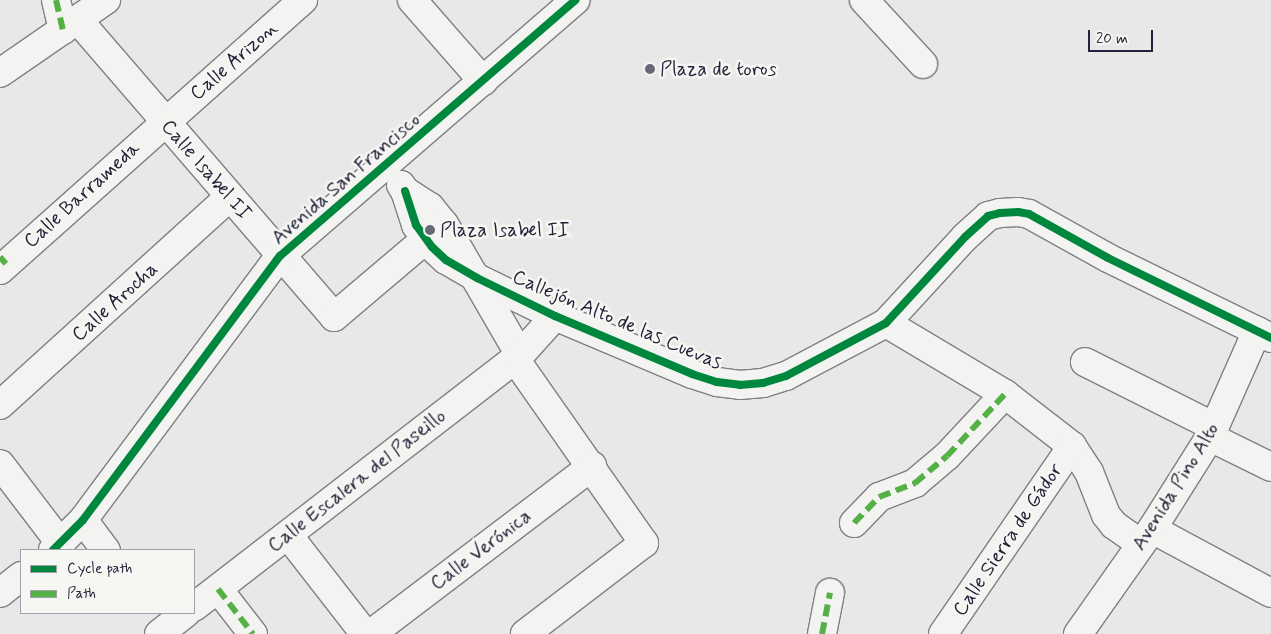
<!DOCTYPE html>
<html>
<head>
<meta charset="utf-8">
<style>
	body { margin:0 }
	#map { position:relative; width:1271px; height:634px; overflow:hidden; background:#e8e8e8; font-family:Mynerve,sans-serif }
	div>[style] { position:absolute }
	[style*='--x'] { left:calc(var(--x)*1px); top:calc(var(--y)*1px); width:calc(var(--w)*1px); rotate:calc(var(--a)*1deg) }
	.roads { filter:drop-shadow(1px 0 #808084) drop-shadow(-1px 0 #808084) drop-shadow(0 1px #808084) drop-shadow(0 -1px #808084) }
	.minor>* { height:28px; margin:-14px; padding:0 14px; transform-origin:14px; border-radius:14px; background:#f3f3f1 }
	.quiet>* { height:6px; margin-top:-3px; transform-origin:0; background:repeating-linear-gradient(90deg,#55b146 0 12px,transparent 0 18px) }
	.cycleway>* { height:8px; margin:-4px; padding:0 4px; transform-origin:4px; border-radius:4px; background:#00873e }
	.dots>* { width:14px; height:14px; translate:-50% -50%; box-sizing:border-box; border:2px solid #f6f6f2; border-radius:50% }
	span { translate:-50% -50%; white-space:nowrap; text-align:center; line-height:1.15; -webkit-text-stroke:5px #f6f6f2; paint-order:stroke }
	.street-label { font-size:20px; color:#22223b }
	.poi-label { font-size:20px; color:#22223b }
	.left { translate:0 -50%; text-align:left }
	.legend { position:absolute; left:20px; top:549px; width:175px; height:65px; box-sizing:border-box; background:#f6f6f2; border:1px solid #a1a1a9; margin:0; padding:6px 9px; list-style:none; font-size:15px; color:#22223b }
	.legend li { display:flex; align-items:center; gap:10px; height:25px }
	.legend b { width:25px; border:1px solid #a1a1a9 }
	.scale { position:absolute; left:1088px; top:30px; width:65px; height:22px; box-sizing:border-box; border:2px solid #22223b; border-top:0; padding-left:6px; font-size:15px; line-height:18px; white-space:nowrap; color:#22223b; -webkit-text-stroke:4px #f6f6f2; paint-order:stroke }
</style>
</head>
<body>
<div id="map">
	<div class="roads">
		<div class="minor">
			<i style="--x:56;--y:0;--w:31;--a:77"></i>
			<i style="--x:412;--y:0;--w:108;--a:48.8"></i>
			<i style="--x:864;--y:0;--w:87;--a:47.3"></i>
			<i style="--x:78;--y:20;--w:392;--a:49.2"></i>
			<i style="--x:334;--y:317;--w:121;--a:-40.3"></i>
			<i style="--x:0;--y:73;--w:129;--a:-34.6"></i>
			<i style="--x:401;--y:185;--w:7;--a:56"></i>
			<i style="--x:405;--y:191;--w:30;--a:33"></i>
			<i style="--x:430;--y:207;--w:22;--a:51"></i>
			<i style="--x:444;--y:224;--w:151;--a:59.9"></i>
			<i style="--x:405;--y:191;--w:36;--a:72"></i>
			<i style="--x:416;--y:225;--w:27;--a:54"></i>
			<i style="--x:432;--y:247;--w:19;--a:43"></i>
			<i style="--x:446;--y:260;--w:36;--a:30"></i>
			<i style="--x:477;--y:278;--w:87;--a:26"></i>
			<i style="--x:555;--y:316;--w:149;--a:22.9"></i>
			<i style="--x:692;--y:374;--w:26;--a:18"></i>
			<i style="--x:717;--y:382;--w:23;--a:7"></i>
			<i style="--x:740;--y:385;--w:23;--a:-5"></i>
			<i style="--x:763;--y:383;--w:24;--a:-17"></i>
			<i style="--x:786;--y:376;--w:113;--a:-27.9"></i>
			<i style="--x:886;--y:323;--w:117;--a:-47.4"></i>
			<i style="--x:965;--y:237;--w:31;--a:-42"></i>
			<i style="--x:988;--y:216;--w:12;--a:-14"></i>
			<i style="--x:1000;--y:213;--w:18;--a:-3"></i>
			<i style="--x:1018;--y:212;--w:11;--a:10"></i>
			<i style="--x:1029;--y:214;--w:90;--a:29.1"></i>
			<i style="--x:1108;--y:258;--w:182;--a:26.1"></i>
			<i style="--x:0;--y:270;--w:406;--a:-41.7"></i>
			<i style="--x:886;--y:323;--w:139;--a:30.8"></i>
			<i style="--x:1005;--y:394;--w:85;--a:37.8"></i>
			<i style="--x:1072;--y:446;--w:31;--a:57"></i>
			<i style="--x:1089;--y:472;--w:46;--a:68.4"></i>
			<i style="--x:1106;--y:515;--w:13;--a:51"></i>
			<i style="--x:1114;--y:525;--w:33;--a:35"></i>
			<i style="--x:515;--y:359;--w:225;--a:55"></i>
			<i style="--x:644;--y:543;--w:150;--a:142.6"></i>
			<i style="--x:1085;--y:362;--w:145;--a:26.6"></i>
			<i style="--x:0;--y:405;--w:309;--a:-42.2"></i>
			<i style="--x:1210;--y:437;--w:68;--a:26.2"></i>
			<i style="--x:0;--y:464;--w:101;--a:52.7"></i>
			<i style="--x:83;--y:520;--w:38;--a:53"></i>
			<i style="--x:854;--y:523;--w:36;--a:-46"></i>
			<i style="--x:879;--y:497;--w:39;--a:-21"></i>
			<i style="--x:915;--y:483;--w:42;--a:-40.2"></i>
			<i style="--x:947;--y:456;--w:85;--a:-46.9"></i>
			<i style="--x:1152;--y:529;--w:135;--a:28.3"></i>
			<i style="--x:288;--y:535;--w:125;--a:52.1"></i>
			<i style="--x:53;--y:550;--w:42;--a:-45"></i>
			<i style="--x:83;--y:520;--w:329;--a:-53.3"></i>
			<i style="--x:280;--y:256;--w:391;--a:-40.9"></i>
			<i style="--x:218;--y:589;--w:57;--a:52.1"></i>
			<i style="--x:0;--y:593;--w:27;--a:-39"></i>
			<i style="--x:194;--y:607;--w:412;--a:-37.7"></i>
			<i style="--x:520;--y:355;--w:52;--a:-48.1"></i>
			<i style="--x:159;--y:634;--w:34;--a:-38"></i>
			<i style="--x:371;--y:634;--w:278;--a:-37.2"></i>
			<i style="--x:822;--y:634;--w:42;--a:-79"></i>
			<i style="--x:943;--y:634;--w:228;--a:-55.5"></i>
			<i style="--x:1078;--y:634;--w:128;--a:-54.8"></i>
			<i style="--x:1152;--y:529;--w:109;--a:-57.8"></i>
			<i style="--x:1210;--y:437;--w:116;--a:-66.1"></i>
		</div>
	</div>
	<div class="quiet">
		<i style="--x:56;--y:0;--w:31;--a:77"></i>
		<i style="--x:0;--y:257;--w:9;--a:49"></i>
		<i style="--x:854;--y:523;--w:36;--a:-46"></i>
		<i style="--x:879;--y:497;--w:39;--a:-21"></i>
		<i style="--x:915;--y:483;--w:42;--a:-40.2"></i>
		<i style="--x:947;--y:456;--w:85;--a:-46.9"></i>
		<i style="--x:218;--y:589;--w:57;--a:52.1"></i>
		<i style="--x:822;--y:634;--w:42;--a:-79"></i>
	</div>
	<div class="cycleway">
		<i style="--x:405;--y:191;--w:36;--a:72"></i>
		<i style="--x:416;--y:225;--w:27;--a:54"></i>
		<i style="--x:432;--y:247;--w:19;--a:43"></i>
		<i style="--x:446;--y:260;--w:36;--a:30"></i>
		<i style="--x:477;--y:278;--w:87;--a:26"></i>
		<i style="--x:555;--y:316;--w:149;--a:22.9"></i>
		<i style="--x:692;--y:374;--w:26;--a:18"></i>
		<i style="--x:717;--y:382;--w:23;--a:7"></i>
		<i style="--x:740;--y:385;--w:23;--a:-5"></i>
		<i style="--x:763;--y:383;--w:24;--a:-17"></i>
		<i style="--x:786;--y:376;--w:113;--a:-27.9"></i>
		<i style="--x:886;--y:323;--w:117;--a:-47.4"></i>
		<i style="--x:965;--y:237;--w:31;--a:-42"></i>
		<i style="--x:988;--y:216;--w:12;--a:-14"></i>
		<i style="--x:1000;--y:213;--w:18;--a:-3"></i>
		<i style="--x:1018;--y:212;--w:11;--a:10"></i>
		<i style="--x:1029;--y:214;--w:90;--a:29.1"></i>
		<i style="--x:1108;--y:258;--w:182;--a:26.1"></i>
		<i style="--x:53;--y:550;--w:42;--a:-45"></i>
		<i style="--x:83;--y:520;--w:329;--a:-53.3"></i>
		<i style="--x:280;--y:256;--w:391;--a:-40.9"></i>
	</div>
	<div class="dots">
		<i style="left:650px;top:69px;background:#676778"></i>
		<i style="left:430px;top:230px;background:#676778"></i>
	</div>
	<div class="street-label">
		<span style="left:234px;top:61px;rotate:-41deg">Calle Arizon</span>
		<span style="left:206px;top:170px;rotate:49deg">Calle Isabel II</span>
		<span style="left:346px;top:179px;rotate:-41deg">Avenida San Francisco</span>
		<span style="left:82px;top:195px;rotate:-42deg">Calle Barrameda</span>
		<span style="left:115px;top:302px;rotate:-42deg">Calle Arocha</span>
		<span style="left:617px;top:320px;rotate:23deg">Callejón Alto de las Cuevas</span>
		<span style="left:357px;top:481px;rotate:-38deg">Calle Escalera del Paseillo</span>
		<span style="left:1176px;top:487px;rotate:-58deg">Avenida Pino Alto</span>
		<span style="left:1008px;top:540px;rotate:-56deg">Calle Sierra de Gádor</span>
		<span style="left:481px;top:550px;rotate:-37deg">Calle Verónica</span>
	</div>
	<div class="poi-label">
		<span class="left" style="left:660px;top:69px">Plaza de toros</span>
		<span class="left" style="left:440px;top:230px">Plaza Isabel II</span>
	</div>
	<ul class="legend">
	<li><b style="height:6px;background:#00873e"></b>Cycle path</li>
	<li><b style="height:6px;background:#55b146"></b>Path</li>
	</ul>
	<div class="scale">20 m</div>
</div>
</body>
</html>
